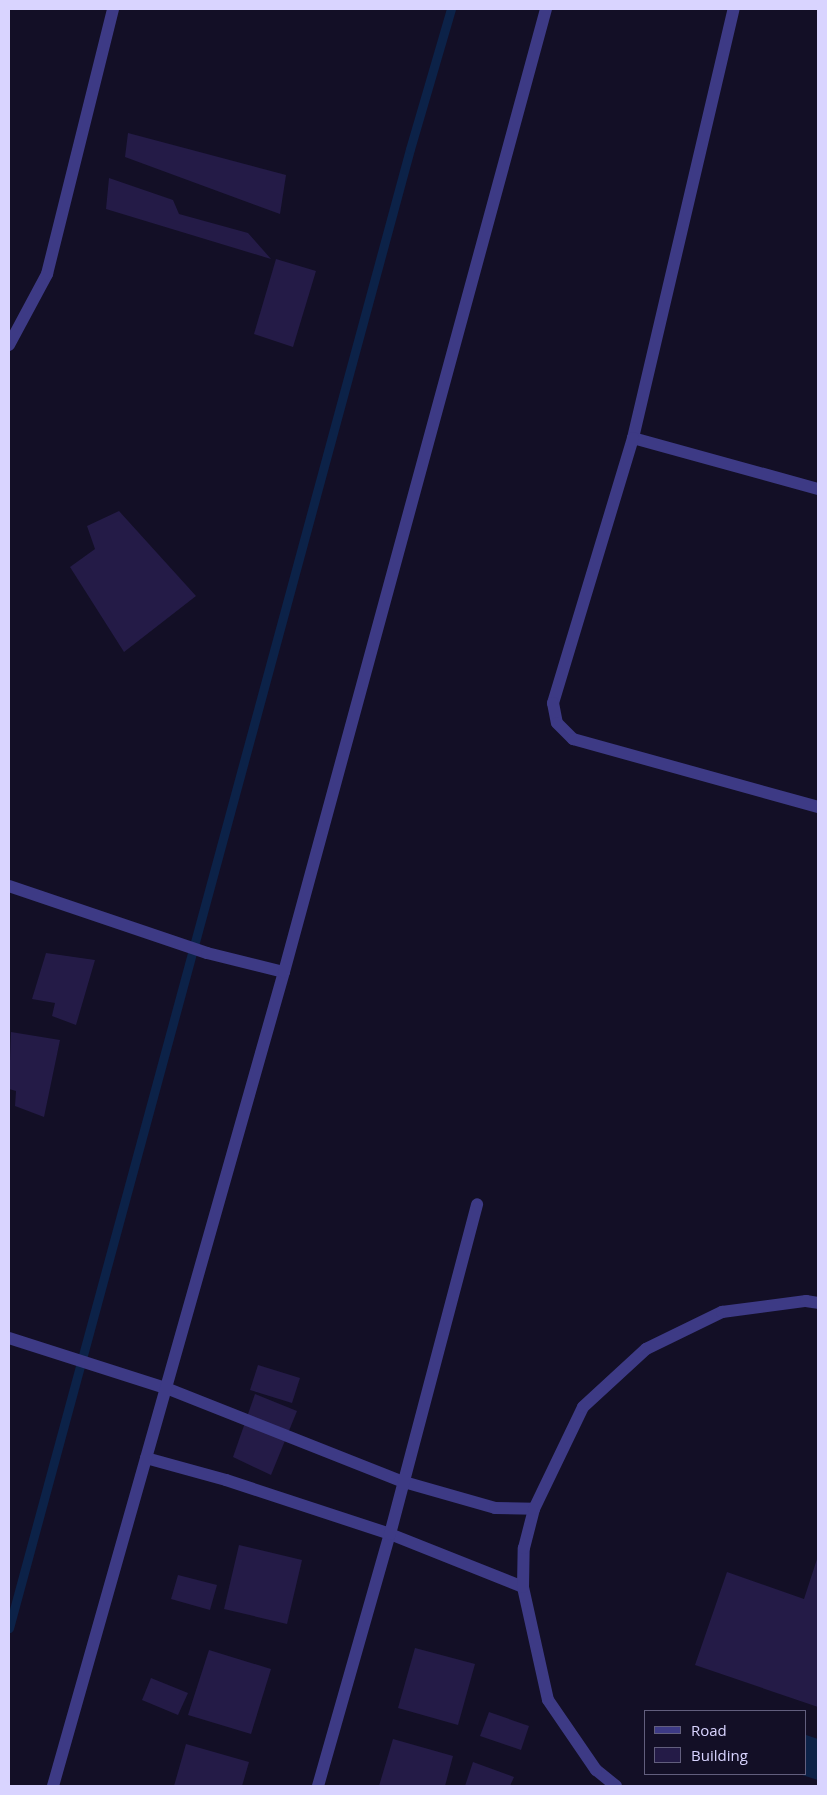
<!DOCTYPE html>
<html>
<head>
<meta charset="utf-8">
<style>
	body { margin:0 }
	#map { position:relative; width:827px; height:1795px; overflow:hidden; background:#130f26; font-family:"Open Sans",sans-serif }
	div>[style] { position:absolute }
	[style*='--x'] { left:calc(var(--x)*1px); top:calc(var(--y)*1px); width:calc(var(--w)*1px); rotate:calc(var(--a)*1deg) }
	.water>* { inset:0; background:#0c2248 }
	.stream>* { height:9px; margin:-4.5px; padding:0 4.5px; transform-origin:4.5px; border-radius:4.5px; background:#0c2248 }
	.building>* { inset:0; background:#241b47 }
	.street>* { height:12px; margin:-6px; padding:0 6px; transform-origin:6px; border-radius:6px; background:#3d3a85 }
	span { translate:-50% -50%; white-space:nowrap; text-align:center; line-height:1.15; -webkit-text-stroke:4px #130f26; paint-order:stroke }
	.frame { position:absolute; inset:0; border:10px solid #d9d4ff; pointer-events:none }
	.legend { position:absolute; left:644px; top:1710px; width:162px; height:65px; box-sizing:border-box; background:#130f26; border:1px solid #625e7d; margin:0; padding:6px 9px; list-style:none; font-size:15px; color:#d9d4ff }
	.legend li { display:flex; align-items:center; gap:10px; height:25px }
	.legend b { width:25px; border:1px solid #625e7d }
</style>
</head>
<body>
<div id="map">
	<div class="water">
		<i style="clip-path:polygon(806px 1735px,818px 1739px,818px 1780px,799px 1774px,806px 1774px)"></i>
	</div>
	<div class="stream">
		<i style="--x:9;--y:1628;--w:1532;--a:-74.83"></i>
		<i style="--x:410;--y:149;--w:146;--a:-73.7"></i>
	</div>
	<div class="building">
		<i style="clip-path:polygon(128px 133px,286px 175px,280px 214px,125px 157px)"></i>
		<i style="clip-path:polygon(109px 178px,173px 200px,179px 214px,248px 233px,271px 259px,106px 209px)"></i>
		<i style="clip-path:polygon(276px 259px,316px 271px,293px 347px,254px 334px)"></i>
		<i style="clip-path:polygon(119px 511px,196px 596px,124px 652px,70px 567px,95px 549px,87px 526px)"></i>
		<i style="clip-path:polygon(46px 953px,95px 960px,76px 1025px,52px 1016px,55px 1003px,32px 999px)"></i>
		<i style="clip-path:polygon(11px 1032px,60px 1040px,44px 1117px,15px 1106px,16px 1091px,9px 1089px)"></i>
		<i style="clip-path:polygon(258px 1365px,300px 1378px,292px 1403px,250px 1390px)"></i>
		<i style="clip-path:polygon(255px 1394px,297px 1411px,271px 1475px,233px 1457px)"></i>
		<i style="clip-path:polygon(239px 1545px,302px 1560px,287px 1624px,224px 1609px)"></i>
		<i style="clip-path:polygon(818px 1556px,818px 1707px,695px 1665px,727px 1572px,804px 1599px)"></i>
		<i style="clip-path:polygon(178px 1575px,217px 1585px,210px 1610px,171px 1599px)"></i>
		<i style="clip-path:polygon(415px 1648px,475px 1664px,458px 1725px,398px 1708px)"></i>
		<i style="clip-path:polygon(209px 1650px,271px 1669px,251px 1734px,188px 1715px)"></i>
		<i style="clip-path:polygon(151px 1678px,188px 1693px,178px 1715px,142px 1700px)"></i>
		<i style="clip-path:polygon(489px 1712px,529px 1726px,521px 1750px,480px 1736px)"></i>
		<i style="clip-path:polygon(393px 1739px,453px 1756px,445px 1786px,379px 1786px)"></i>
		<i style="clip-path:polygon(186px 1744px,249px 1762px,242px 1786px,174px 1786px)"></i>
		<i style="clip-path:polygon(473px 1762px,514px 1777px,510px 1786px,465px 1786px)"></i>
	</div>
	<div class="street">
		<i style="--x:9;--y:345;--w:81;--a:-61.8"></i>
		<i style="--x:47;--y:274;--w:273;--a:-76"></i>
		<i style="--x:633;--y:438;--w:441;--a:-76.8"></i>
		<i style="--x:818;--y:489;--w:192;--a:-164.6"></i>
		<i style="--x:633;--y:438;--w:277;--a:106.8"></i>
		<i style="--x:553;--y:703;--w:20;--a:79"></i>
		<i style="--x:557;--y:723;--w:23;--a:45"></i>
		<i style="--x:573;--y:739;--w:254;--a:15.5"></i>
		<i style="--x:9;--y:886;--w:209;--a:18.7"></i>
		<i style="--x:207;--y:953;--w:79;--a:13.9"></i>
		<i style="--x:9;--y:1338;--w:165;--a:17.7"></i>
		<i style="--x:166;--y:1388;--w:256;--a:21.6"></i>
		<i style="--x:404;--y:1482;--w:95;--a:15.9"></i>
		<i style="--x:495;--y:1508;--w:39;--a:1"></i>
		<i style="--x:146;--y:1458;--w:83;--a:15.4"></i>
		<i style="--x:226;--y:1480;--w:173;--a:18.2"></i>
		<i style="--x:390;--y:1534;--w:143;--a:21.7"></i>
		<i style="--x:53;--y:1786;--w:846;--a:-74.16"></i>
		<i style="--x:284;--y:972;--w:998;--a:-74.78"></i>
		<i style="--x:318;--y:1786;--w:262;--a:-74.1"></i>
		<i style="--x:390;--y:1534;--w:341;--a:-75.2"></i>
		<i style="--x:616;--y:1786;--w:26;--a:-141"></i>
		<i style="--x:596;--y:1770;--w:85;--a:-124.4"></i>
		<i style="--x:548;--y:1700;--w:116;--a:-102.5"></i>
		<i style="--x:523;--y:1587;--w:39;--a:-89"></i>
		<i style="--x:524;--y:1548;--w:40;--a:-75.6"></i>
		<i style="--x:534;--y:1509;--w:113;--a:-64.3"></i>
		<i style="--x:583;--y:1407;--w:86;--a:-42.6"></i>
		<i style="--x:646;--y:1349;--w:85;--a:-26"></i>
		<i style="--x:722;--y:1312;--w:85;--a:-7.5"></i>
		<i style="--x:806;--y:1301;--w:12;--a:9"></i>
	</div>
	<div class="frame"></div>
	<ul class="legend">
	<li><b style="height:6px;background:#3d3a85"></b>Road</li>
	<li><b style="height:14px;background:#241b47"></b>Building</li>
	</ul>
</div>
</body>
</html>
